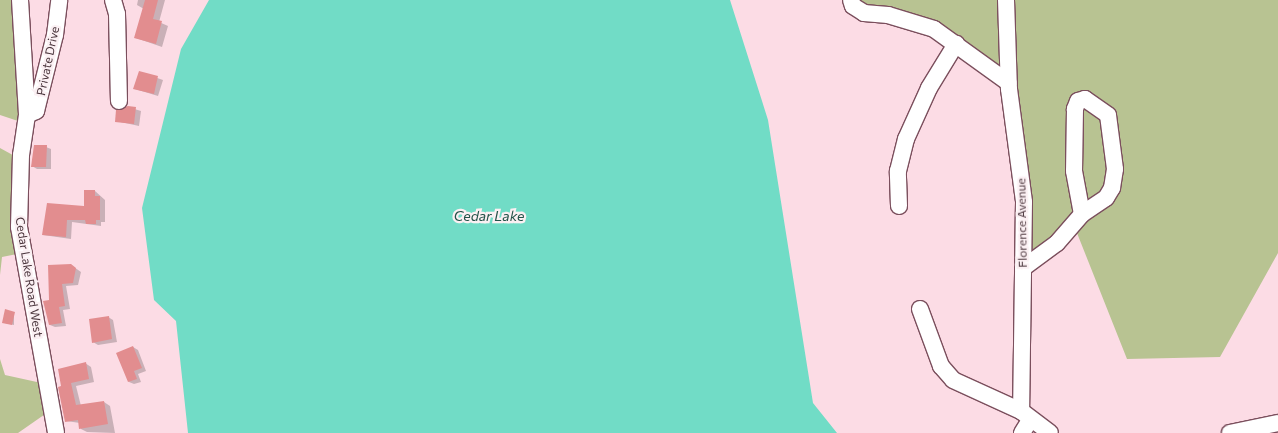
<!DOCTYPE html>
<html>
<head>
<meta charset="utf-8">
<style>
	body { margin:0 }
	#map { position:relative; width:1278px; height:433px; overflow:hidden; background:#fcdce5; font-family:Commissioner,sans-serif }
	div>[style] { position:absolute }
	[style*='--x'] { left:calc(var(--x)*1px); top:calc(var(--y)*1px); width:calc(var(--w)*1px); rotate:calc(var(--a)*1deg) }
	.green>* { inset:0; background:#b8c392 }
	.water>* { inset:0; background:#71dcc6 }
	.shadow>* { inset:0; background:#0003 }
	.building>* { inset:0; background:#e28d8f }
	.roads { filter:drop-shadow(1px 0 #7b4f5d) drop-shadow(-1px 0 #7b4f5d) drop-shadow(0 1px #7b4f5d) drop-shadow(0 -1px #7b4f5d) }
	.minor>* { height:16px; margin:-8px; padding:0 8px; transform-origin:8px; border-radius:8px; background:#fff }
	span { translate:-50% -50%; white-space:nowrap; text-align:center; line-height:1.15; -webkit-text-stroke:4.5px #fbf0f3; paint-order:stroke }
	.street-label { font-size:12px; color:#4b363d }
	.water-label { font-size:14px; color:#235248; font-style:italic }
</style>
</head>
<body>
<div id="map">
	<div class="green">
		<i style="clip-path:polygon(0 0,20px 0,24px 123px,0 115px)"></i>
		<i style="clip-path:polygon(855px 0,1278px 0,1278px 253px,1220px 357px,1127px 359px,1075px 228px,1024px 268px,1008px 83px,931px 25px)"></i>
		<i style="clip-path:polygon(0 148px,20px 159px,22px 253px,2px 257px,0 275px)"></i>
		<i style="clip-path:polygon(0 359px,5px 375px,46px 384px,51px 410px,18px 433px,0 433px)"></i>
	</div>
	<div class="water">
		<i style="clip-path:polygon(209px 0,730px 0,768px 120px,813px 403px,837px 433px,188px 433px,176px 321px,154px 300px,142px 208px,181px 49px)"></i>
	</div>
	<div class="shadow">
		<i style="clip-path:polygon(138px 0,165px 0,159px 22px,168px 26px,162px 47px,136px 38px,144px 9px,137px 5px)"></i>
		<i style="clip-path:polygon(140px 72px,163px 80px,158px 96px,135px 89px)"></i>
		<i style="clip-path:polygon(128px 107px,141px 111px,139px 126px,116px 121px)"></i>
		<i style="clip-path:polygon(46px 147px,51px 149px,51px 169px,37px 169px,32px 166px)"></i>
		<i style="clip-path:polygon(95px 191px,105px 200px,105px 222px,101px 222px,101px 226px,72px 222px,71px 239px,43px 235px,86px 207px)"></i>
		<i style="clip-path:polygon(71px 265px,81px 272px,78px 285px,66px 286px,70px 309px,63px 310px,66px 326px,55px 327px,50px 325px,51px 301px)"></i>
		<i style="clip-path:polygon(14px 313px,14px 325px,5px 323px)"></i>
		<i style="clip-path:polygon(108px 317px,113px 320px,117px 342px,98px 345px,93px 342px)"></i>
		<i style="clip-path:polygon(133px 347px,138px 350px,146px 371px,138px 374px,141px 382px,134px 384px,129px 382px)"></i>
		<i style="clip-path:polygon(85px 363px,91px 367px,94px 382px,76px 386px,81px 406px,104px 402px,110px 406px,115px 433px,87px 432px,81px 429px,80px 423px,66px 421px,60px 370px)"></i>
	</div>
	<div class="building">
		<i style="clip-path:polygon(145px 0,158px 0,153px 19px,162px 21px,156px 44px,134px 38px)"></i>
		<i style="clip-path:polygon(139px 71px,158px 76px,154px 94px,133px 89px)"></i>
		<i style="clip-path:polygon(128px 106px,136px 107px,134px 124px,115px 122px,116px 110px)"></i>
		<i style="clip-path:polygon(34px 145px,47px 145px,46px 167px,31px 167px)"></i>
		<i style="clip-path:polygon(84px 190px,95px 190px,95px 196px,100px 196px,100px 220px,96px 220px,96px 224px,86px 224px,85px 220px,67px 220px,66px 237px,42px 235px,47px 203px,84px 206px)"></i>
		<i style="clip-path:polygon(71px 264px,76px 268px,73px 283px,62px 284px,65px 306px,59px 307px,62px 323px,49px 325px,43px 301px,49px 300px,48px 265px)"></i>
		<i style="clip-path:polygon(5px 309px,15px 312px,12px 325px,2px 323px)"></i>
		<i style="clip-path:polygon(109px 316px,112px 339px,92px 343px,89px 319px)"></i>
		<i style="clip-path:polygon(133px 346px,142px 368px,134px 371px,137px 379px,128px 382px,116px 353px)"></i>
		<i style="clip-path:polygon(86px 362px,89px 379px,71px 383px,76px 405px,104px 401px,108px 424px,79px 429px,78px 420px,65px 422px,58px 387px,61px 386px,58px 369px)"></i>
	</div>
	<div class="roads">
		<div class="minor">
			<i style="--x:20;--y:0;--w:115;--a:86.5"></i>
			<i style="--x:27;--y:115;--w:40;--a:98.5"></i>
			<i style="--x:21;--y:155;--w:72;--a:91.6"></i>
			<i style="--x:19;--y:227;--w:209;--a:79.8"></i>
			<i style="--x:113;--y:0;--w:15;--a:74"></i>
			<i style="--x:117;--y:14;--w:87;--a:88.7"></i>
			<i style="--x:851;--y:0;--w:6;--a:72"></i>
			<i style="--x:853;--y:6;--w:13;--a:32"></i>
			<i style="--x:864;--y:13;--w:24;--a:5"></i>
			<i style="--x:888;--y:15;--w:48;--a:16.9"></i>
			<i style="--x:934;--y:29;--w:92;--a:35.8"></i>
			<i style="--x:1006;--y:0;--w:89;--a:88.1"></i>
			<i style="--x:1009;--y:89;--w:114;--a:82.4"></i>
			<i style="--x:1024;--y:202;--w:209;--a:90.8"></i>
			<i style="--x:1021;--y:411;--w:36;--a:37"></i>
			<i style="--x:27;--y:115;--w:10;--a:-24"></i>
			<i style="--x:36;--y:111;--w:78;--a:-76"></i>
			<i style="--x:55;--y:35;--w:35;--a:-83"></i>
			<i style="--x:899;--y:206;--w:35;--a:-92"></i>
			<i style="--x:898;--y:171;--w:33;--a:-76"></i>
			<i style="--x:906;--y:139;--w:56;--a:-65.7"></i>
			<i style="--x:929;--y:88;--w:52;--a:-58.5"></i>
			<i style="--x:1023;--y:268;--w:42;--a:-36.3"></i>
			<i style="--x:1057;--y:243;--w:38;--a:-49"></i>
			<i style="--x:1082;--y:214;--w:29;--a:-34"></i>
			<i style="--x:1106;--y:198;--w:12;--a:-59"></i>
			<i style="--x:1112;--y:188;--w:19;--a:-81"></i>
			<i style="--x:1115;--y:169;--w:54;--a:-97.4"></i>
			<i style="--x:1108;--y:115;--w:28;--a:-145"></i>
			<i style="--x:1085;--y:99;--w:7;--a:164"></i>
			<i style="--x:1078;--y:101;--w:9;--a:111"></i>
			<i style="--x:1075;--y:109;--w:62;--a:90.9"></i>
			<i style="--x:1074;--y:171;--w:44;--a:79.5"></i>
			<i style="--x:920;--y:309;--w:61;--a:69.8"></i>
			<i style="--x:941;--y:366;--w:18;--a:49"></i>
			<i style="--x:953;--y:380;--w:75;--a:24.5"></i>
			<i style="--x:1022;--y:433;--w:15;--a:-58"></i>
			<i style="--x:1230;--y:433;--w:49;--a:-11.8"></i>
		</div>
	</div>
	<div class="street-label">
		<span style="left:48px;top:61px;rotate:-78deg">Private Drive</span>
		<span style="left:1022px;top:223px;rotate:-91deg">Florence Avenue</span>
		<span style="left:29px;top:277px;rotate:81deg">Cedar Lake Road West</span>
	</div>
	<div class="water-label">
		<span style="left:489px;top:216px">Cedar Lake</span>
	</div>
</div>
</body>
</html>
